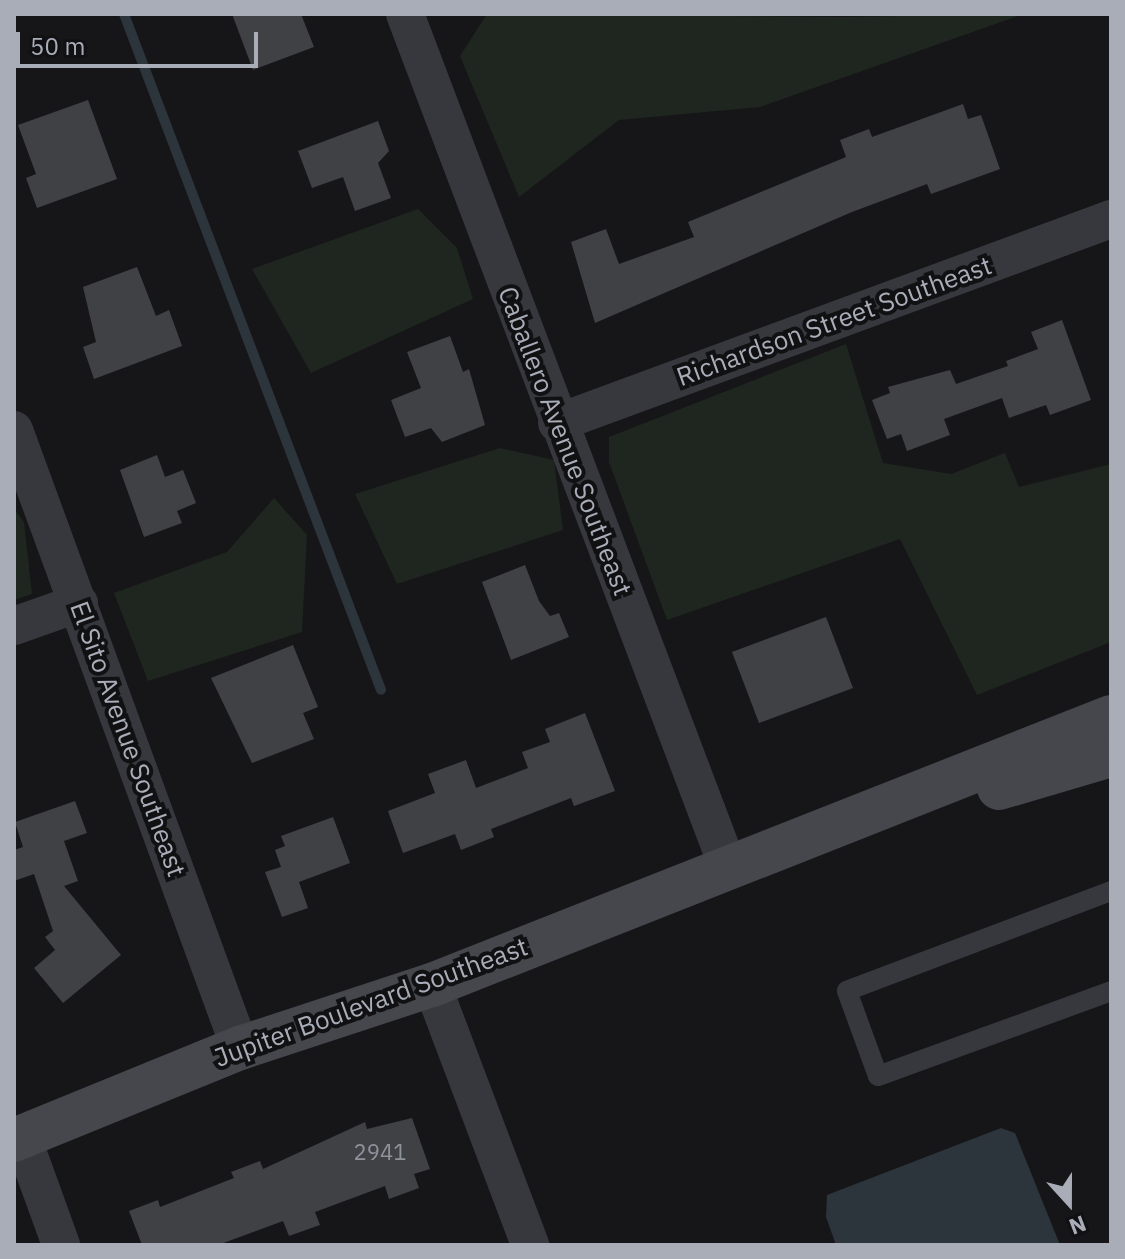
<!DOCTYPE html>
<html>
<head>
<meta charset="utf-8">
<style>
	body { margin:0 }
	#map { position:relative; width:1125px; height:1259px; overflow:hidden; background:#161618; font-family:"IBM Plex Sans",sans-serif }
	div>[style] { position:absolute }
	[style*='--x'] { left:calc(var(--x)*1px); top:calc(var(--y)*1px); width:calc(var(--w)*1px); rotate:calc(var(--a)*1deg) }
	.green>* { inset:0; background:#1e261f }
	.water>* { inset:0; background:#2c353c }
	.stream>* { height:10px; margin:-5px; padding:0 5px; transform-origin:5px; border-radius:5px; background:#2c353c }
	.building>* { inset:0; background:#404145 }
	.lane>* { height:20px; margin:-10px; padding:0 10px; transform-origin:10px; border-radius:10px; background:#37383d }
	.street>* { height:38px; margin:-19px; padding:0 19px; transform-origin:19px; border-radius:19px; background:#37383d }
	.secondary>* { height:44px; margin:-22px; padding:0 22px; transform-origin:22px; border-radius:22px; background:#45474d }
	span { translate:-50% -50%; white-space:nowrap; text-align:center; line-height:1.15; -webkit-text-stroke:8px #111113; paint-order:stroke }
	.number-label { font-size:22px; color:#8e929b }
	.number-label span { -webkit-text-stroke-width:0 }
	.street-label { font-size:26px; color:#a8adb8 }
	.frame { position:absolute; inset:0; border:16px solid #a8adb8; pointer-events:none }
	.north { position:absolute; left:1029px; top:1163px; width:80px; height:80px; -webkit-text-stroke:6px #111113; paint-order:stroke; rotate:159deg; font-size:22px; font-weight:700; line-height:32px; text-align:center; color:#a8adb8 }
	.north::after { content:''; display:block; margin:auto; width:28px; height:36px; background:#a8adb8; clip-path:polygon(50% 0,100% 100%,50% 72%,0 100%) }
	.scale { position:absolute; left:16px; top:32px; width:242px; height:36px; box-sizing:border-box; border:4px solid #a8adb8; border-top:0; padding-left:10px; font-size:24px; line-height:28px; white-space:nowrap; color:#a8adb8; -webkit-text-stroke:6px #111113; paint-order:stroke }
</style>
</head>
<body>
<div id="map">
	<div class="green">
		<i style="clip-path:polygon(487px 14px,841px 17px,1024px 14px,760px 107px,619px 120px,519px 197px,460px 56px)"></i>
		<i style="clip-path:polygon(418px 209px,457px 248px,473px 299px,311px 373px,252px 269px)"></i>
		<i style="clip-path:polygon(846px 344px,883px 463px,951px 474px,1005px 453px,1019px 487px,1111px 464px,1111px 642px,977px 695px,900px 539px,667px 620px,609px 462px,609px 437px)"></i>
		<i style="clip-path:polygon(500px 448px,554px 460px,563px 530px,397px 584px,355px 494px)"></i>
		<i style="clip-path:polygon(274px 498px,307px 535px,302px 632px,148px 681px,114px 593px,227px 552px)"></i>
		<i style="clip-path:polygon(14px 509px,24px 522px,32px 594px,14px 600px)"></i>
	</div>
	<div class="water">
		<i style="clip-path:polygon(1001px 1128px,1015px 1133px,1060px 1245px,836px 1245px,826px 1217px,827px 1195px)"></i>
	</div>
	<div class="stream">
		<i style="--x:124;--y:14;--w:723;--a:69.18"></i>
	</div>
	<div class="building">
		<i style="clip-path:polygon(232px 14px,301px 14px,314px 47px,253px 70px)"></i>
		<i style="clip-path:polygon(88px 100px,117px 179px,37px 208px,26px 178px,36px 174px,18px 125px)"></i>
		<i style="clip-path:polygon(963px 104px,968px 119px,981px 115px,1000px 169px,931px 194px,927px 184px,852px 212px,595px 323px,571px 242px,606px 229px,619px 264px,694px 237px,688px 222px,846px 157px,840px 140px,869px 129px,872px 137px)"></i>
		<i style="clip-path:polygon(378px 121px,389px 151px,378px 163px,391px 198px,355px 211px,343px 177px,312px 188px,298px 151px)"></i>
		<i style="clip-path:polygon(137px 267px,156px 316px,169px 310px,182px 346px,94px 379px,83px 347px,96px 342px,83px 287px)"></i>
		<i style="clip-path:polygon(1062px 320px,1091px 400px,1050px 415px,1046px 405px,1009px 418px,1002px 398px,944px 419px,950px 435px,907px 451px,901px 434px,887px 439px,872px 400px,890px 393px,888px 387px,950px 370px,956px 384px,1008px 366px,1006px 361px,1038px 349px,1031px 332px)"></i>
		<i style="clip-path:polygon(450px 336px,463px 372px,469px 369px,485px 425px,442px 442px,431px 428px,405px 437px,391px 400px,421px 388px,407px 352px)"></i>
		<i style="clip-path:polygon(157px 455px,165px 477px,183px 470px,196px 503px,177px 511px,182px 523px,144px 537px,120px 470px)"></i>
		<i style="clip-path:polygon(525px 565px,539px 601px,550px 616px,559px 613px,569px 637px,511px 660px,482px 582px)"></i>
		<i style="clip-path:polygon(826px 617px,853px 688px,759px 723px,732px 652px)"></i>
		<i style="clip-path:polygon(293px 645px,318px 707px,303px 713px,314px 739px,252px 763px,211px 678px)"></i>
		<i style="clip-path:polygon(585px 713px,615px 791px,574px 806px,571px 798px,491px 829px,494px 837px,461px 850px,455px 834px,403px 853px,388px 811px,435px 793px,428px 774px,466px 760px,476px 788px,528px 768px,522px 752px,550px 742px,545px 729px)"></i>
		<i style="clip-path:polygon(75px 801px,87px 833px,64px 841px,78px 881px,64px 886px,121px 955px,63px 1003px,34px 968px,55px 950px,45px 937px,53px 931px,34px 874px,14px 881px,14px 850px,23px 847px,15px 822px)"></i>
		<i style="clip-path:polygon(333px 817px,350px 863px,299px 882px,308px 908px,282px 917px,265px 872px,281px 867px,275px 850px,285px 846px,281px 836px)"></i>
		<i style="clip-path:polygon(412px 1118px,430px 1169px,414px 1174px,419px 1188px,389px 1199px,385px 1186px,315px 1212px,320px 1225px,289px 1236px,283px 1221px,218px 1245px,142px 1245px,129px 1211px,158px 1200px,160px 1207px,234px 1178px,231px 1172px,260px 1161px,263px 1169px,365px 1122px,367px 1129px)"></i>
	</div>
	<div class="lane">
		<i style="--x:1111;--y:891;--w:282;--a:159.3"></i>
		<i style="--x:847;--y:991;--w:90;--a:70"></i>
		<i style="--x:878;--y:1076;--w:248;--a:-20"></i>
	</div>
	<div class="street">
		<i style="--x:405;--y:14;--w:912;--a:69.26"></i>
		<i style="--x:557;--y:423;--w:590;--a:-20.22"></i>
		<i style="--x:14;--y:430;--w:658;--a:69.91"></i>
		<i style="--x:14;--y:626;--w:69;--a:-19.5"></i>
		<i style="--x:432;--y:985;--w:278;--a:69.3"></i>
		<i style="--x:22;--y:1137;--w:115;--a:70.1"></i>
	</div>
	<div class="secondary">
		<i style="--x:999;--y:788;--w:117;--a:-16.4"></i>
		<i style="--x:14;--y:1140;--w:244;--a:-22.2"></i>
		<i style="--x:240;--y:1048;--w:202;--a:-18.2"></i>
		<i style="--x:432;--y:985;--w:730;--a:-21.54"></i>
	</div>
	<div class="number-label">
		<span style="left:380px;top:1152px">2941</span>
	</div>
	<div class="street-label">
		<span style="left:834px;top:321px;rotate:-20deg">Richardson Street Southeast</span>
		<span style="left:565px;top:441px;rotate:69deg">Caballero Avenue Southeast</span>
		<span style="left:128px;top:739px;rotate:70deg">El Sito Avenue Southeast</span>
		<span style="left:371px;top:1002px;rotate:-20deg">Jupiter Boulevard Southeast</span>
	</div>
	<div class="frame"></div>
	<div class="north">N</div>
	<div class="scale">50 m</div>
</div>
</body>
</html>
